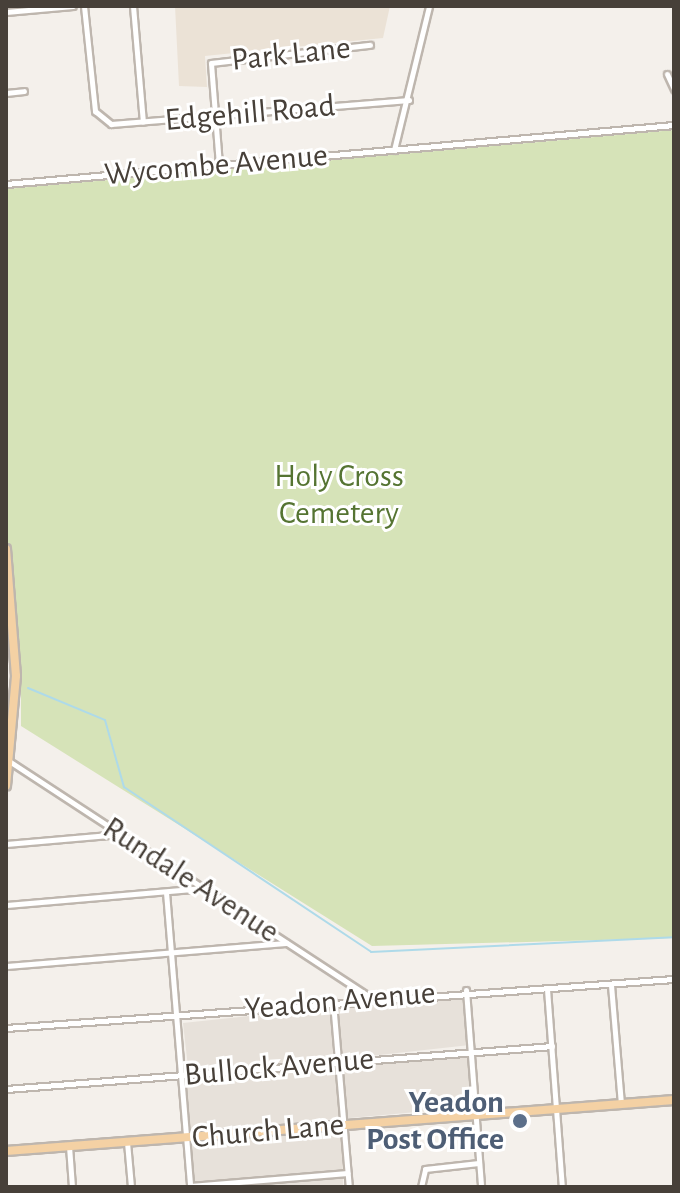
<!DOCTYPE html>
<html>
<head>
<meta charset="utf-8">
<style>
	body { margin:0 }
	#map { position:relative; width:680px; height:1193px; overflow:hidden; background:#f4f0eb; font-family:"Alegreya Sans",sans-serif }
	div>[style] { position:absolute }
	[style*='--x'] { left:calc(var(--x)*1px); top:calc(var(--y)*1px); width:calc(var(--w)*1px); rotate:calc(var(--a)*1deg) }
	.residential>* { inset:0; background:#e7e1da }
	.education>* { inset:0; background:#ebe2d6 }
	.green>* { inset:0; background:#d6e3b8 }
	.stream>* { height:2px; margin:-1px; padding:0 1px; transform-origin:1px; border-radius:1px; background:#aedae9 }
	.roads { filter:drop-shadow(2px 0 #beb6ae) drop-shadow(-2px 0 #beb6ae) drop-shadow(0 2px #beb6ae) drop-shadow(0 -2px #beb6ae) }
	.street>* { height:5px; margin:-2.5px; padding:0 2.5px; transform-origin:2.5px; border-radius:2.5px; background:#fff }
	.primary>* { height:8px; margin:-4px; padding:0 4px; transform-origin:4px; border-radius:4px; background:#f4d1a4 }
	.dots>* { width:22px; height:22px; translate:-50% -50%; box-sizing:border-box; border:4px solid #fff; border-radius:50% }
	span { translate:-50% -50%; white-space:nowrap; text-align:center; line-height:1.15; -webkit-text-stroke:6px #fff; paint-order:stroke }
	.street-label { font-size:32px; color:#474039 }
	.park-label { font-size:32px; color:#557432 }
	.service-label { font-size:32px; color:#4e5e75; font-weight:700 }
	.right { translate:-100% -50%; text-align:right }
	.frame { position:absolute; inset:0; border:8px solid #474039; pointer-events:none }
</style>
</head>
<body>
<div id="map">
	<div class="residential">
		<i style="clip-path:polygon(468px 993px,470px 1045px,189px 1076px,183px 1023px)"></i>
		<i style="clip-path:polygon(471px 1055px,473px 1107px,191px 1132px,185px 1080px)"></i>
		<i style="clip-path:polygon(342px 1126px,343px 1187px,193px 1187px,192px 1137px)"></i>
	</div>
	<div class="education">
		<i style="clip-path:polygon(175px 6px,390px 6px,383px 38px,205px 56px,207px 87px,179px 86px)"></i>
	</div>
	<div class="green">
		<i style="clip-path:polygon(674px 130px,674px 938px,372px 946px,21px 726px,21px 662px,6px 652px,6px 189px)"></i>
	</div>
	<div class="stream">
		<i style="--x:28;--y:688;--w:83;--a:22.6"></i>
		<i style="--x:105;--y:720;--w:70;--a:74.2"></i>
		<i style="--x:124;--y:787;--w:297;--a:33.7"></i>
		<i style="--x:371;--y:952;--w:303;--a:-2.8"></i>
	</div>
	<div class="roads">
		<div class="street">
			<i style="--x:84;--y:6;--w:106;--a:84"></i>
			<i style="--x:95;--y:111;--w:21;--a:39"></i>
			<i style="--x:111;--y:124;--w:299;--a:-4.6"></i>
			<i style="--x:133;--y:6;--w:116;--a:85.1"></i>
			<i style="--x:6;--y:12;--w:67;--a:-5.1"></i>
			<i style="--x:667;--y:74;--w:17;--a:65"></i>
			<i style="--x:6;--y:93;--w:18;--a:-6"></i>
			<i style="--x:394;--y:150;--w:148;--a:-76.3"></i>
			<i style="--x:219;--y:165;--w:102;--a:-94.5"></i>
			<i style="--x:211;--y:63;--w:160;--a:-6.5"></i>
			<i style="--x:6;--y:184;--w:671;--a:-5.05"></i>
			<i style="--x:9;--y:761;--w:435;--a:33.2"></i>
			<i style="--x:6;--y:844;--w:115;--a:-5"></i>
			<i style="--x:166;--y:892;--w:296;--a:85.3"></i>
			<i style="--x:6;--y:905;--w:199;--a:-4.9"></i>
			<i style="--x:6;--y:966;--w:281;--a:-4.7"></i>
			<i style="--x:611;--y:985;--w:118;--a:85.2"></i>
			<i style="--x:547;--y:989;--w:199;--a:85.7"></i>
			<i style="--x:466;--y:990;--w:198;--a:85.6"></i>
			<i style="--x:333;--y:1002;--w:186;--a:85.1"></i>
			<i style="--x:6;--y:1028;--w:670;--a:-4.2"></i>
			<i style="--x:6;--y:1089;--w:548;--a:-4.5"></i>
			<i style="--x:127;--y:1142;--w:45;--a:84.9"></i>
			<i style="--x:69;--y:1146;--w:41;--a:85.8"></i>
			<i style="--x:190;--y:1186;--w:158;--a:-4.7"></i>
			<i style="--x:421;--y:1187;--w:18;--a:-77"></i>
			<i style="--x:425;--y:1169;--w:54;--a:-6.3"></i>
		</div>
		<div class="primary">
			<i style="--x:6;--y:549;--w:127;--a:85.5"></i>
			<i style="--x:16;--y:676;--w:110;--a:95.2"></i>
			<i style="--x:6;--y:1151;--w:670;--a:-4.37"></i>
		</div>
	</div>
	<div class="dots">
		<i style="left:520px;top:1121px;background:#5c6f8a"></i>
	</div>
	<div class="street-label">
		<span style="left:291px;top:54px;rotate:-6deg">Park Lane</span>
		<span style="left:250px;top:113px;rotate:-5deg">Edgehill Road</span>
		<span style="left:216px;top:165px;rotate:-5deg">Wycombe Avenue</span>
		<span style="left:191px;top:880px;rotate:33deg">Rundale Avenue</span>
		<span style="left:340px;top:1001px;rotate:-5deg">Yeadon Avenue</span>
		<span style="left:279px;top:1067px;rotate:-5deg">Bullock Avenue</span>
		<span style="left:268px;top:1131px;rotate:-5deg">Church Lane</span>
	</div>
	<div class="park-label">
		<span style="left:339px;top:495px">Holy Cross<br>Cemetery</span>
	</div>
	<div class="service-label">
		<span class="right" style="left:504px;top:1121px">Yeadon<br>Post Office</span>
	</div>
	<div class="frame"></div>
</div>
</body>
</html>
